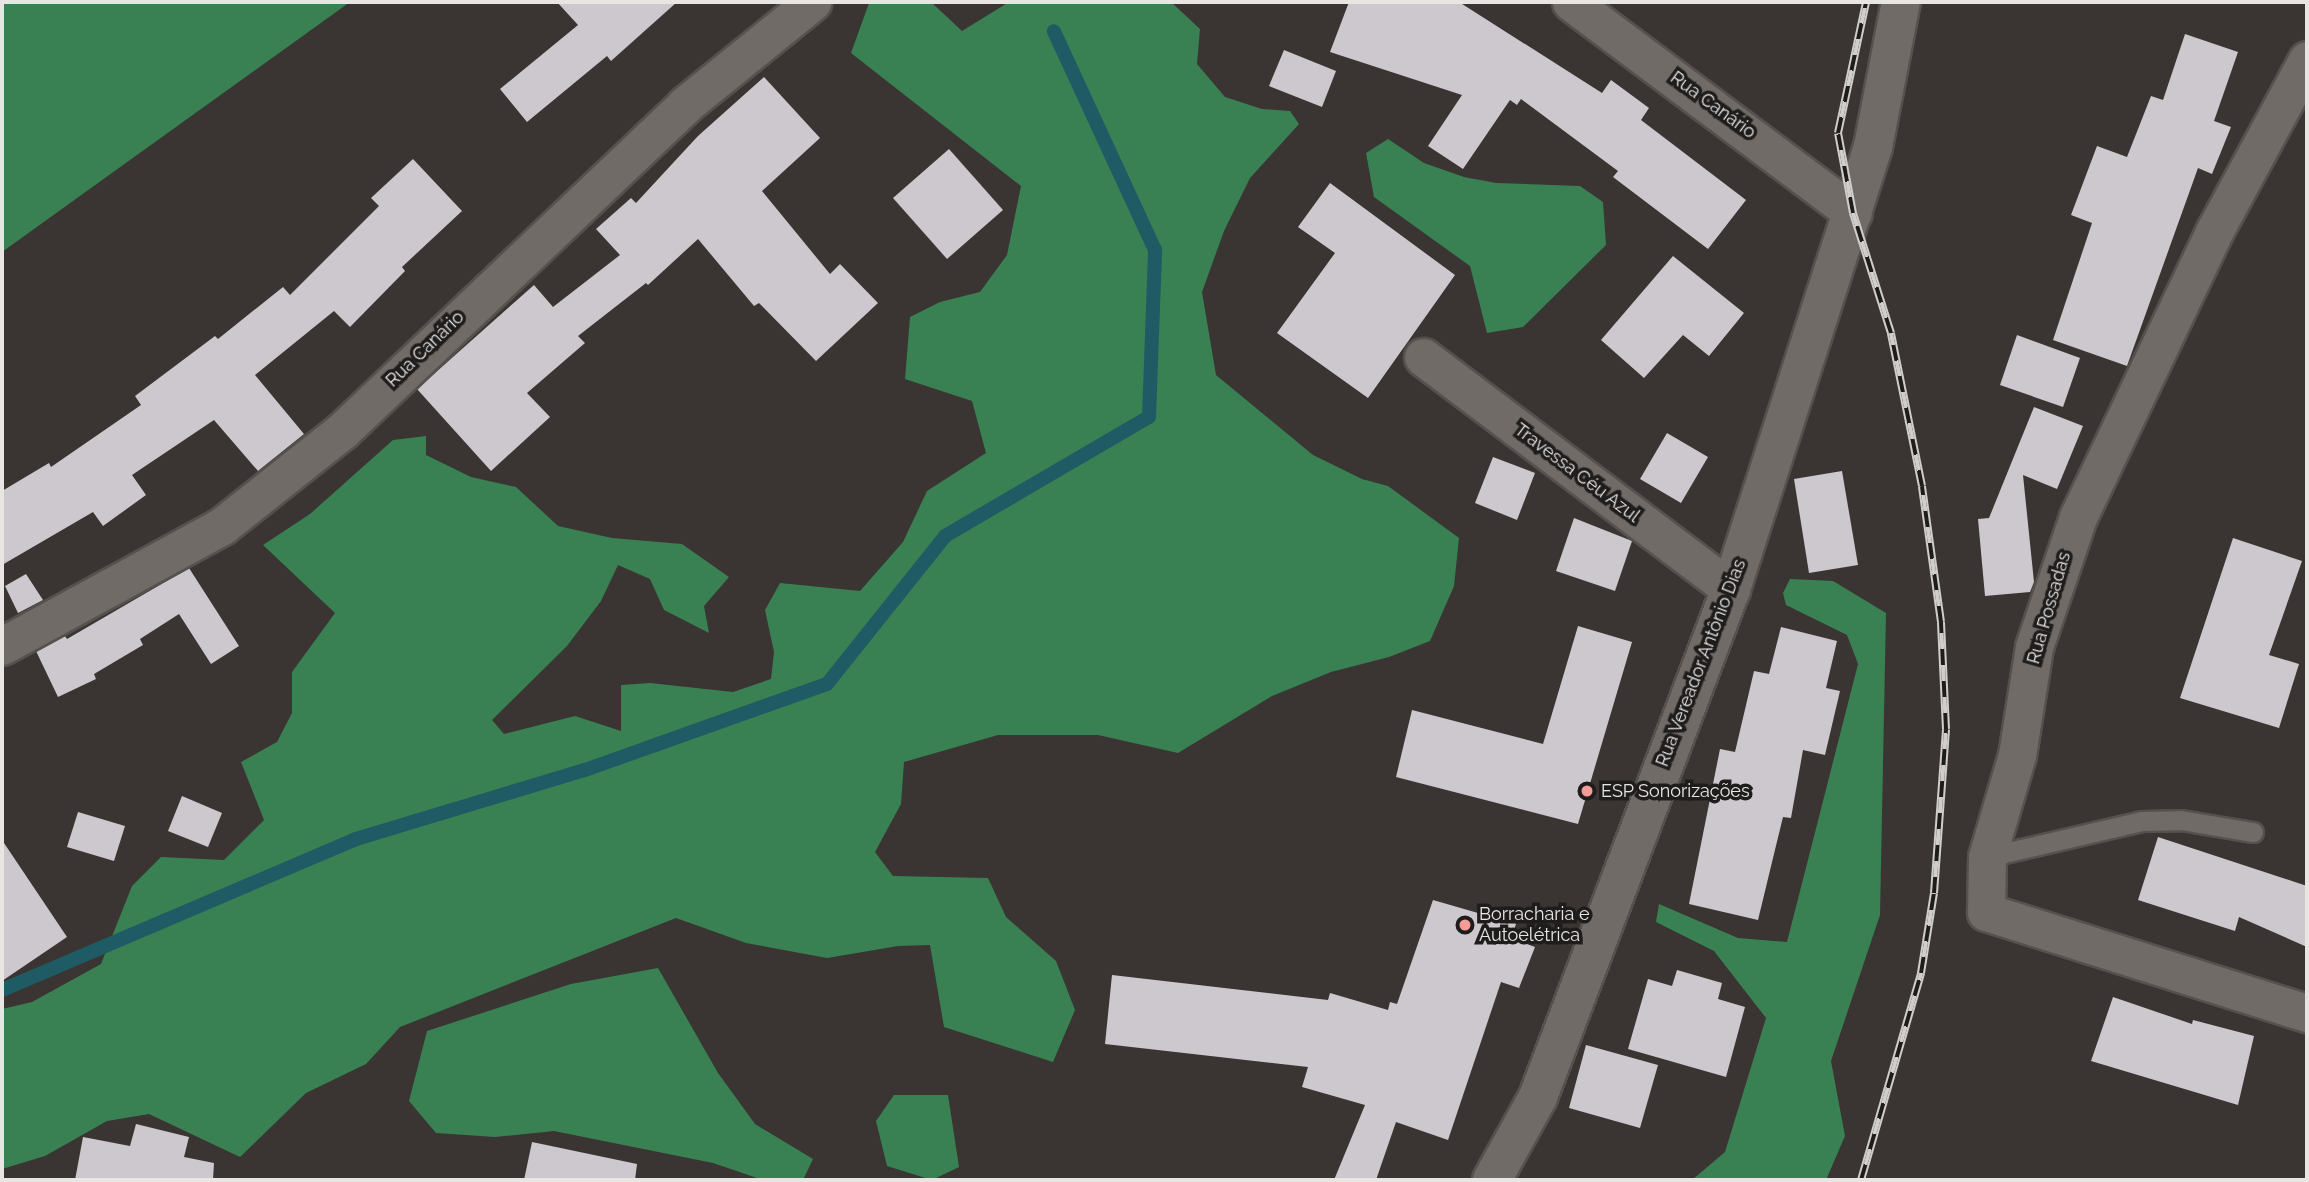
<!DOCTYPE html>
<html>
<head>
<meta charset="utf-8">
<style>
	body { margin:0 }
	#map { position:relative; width:2309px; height:1182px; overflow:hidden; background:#3a3532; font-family:Raleway,sans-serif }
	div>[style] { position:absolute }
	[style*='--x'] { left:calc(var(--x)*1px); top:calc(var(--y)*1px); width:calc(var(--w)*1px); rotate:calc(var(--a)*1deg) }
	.forest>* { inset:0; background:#398152 }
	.stream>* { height:14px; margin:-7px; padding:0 7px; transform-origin:7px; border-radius:7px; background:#1f5b65 }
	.building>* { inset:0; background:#cdc8cd }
	.roads { filter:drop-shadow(2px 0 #55514e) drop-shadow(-2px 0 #55514e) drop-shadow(0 2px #55514e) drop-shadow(0 -2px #55514e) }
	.lane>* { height:19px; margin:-9.5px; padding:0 9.5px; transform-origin:9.5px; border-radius:9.5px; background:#706b67 }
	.street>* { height:37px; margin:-18.5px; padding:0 18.5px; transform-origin:18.5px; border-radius:18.5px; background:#706b67 }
	.secondary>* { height:38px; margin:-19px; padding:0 19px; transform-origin:19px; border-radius:19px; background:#706b67 }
	.rail>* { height:8px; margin-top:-4px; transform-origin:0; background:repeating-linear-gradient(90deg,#1f1d1c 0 16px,#d0cdcb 0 32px); box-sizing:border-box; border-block:2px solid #d0cdcb }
	.dots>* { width:19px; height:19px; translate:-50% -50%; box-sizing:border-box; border:4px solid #1f1d1c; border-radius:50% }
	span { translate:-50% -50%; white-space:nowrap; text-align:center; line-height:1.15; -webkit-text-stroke:7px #1f1d1c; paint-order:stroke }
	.street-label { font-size:18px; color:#e8e5e3 }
	.poi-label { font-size:18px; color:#e8e5e3 }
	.left { translate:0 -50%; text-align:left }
	.frame { position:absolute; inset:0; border:4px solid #e8e5e3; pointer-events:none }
</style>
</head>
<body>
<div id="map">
	<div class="forest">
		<i style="clip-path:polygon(2px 2px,350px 2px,2px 252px)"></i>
		<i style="clip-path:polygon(931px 2px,962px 31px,1009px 2px,1171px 2px,1200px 29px,1197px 64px,1225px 97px,1262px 109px,1290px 111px,1299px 124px,1250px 178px,1224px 231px,1202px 292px,1216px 375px,1313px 455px,1362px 479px,1388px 486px,1459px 538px,1454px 586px,1430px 641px,1389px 657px,1331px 672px,1272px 696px,1178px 753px,1098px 735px,998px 735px,904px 762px,901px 804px,875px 852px,893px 876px,988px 878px,1006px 917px,1056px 961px,1075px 1010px,1053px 1062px,944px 1027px,930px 945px,898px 946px,827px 958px,746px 943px,676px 918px,400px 1027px,366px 1064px,306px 1093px,240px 1157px,149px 1114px,107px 1121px,45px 1156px,2px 1169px,2px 1009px,32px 1002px,101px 964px,132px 886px,161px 857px,224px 860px,264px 820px,241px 762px,277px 742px,292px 713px,292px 672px,335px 613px,263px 545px,310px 514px,393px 440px,426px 436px,426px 455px,471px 477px,516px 487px,558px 526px,612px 538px,682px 544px,729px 577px,704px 606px,709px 633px,664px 610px,650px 579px,618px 565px,601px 601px,567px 646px,492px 720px,504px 734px,575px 716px,621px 731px,621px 685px,650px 683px,733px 692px,771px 679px,774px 652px,765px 610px,780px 583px,860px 591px,903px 542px,927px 491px,986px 453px,972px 401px,905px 379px,910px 317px,940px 302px,980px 292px,1007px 255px,1021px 186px,851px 53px,869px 3px)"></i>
		<i style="clip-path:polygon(1388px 139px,1424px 163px,1464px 177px,1496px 183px,1580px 186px,1603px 202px,1606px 245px,1523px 327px,1487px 333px,1470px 266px,1374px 197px,1366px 153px)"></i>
		<i style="clip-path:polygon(1790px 579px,1833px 581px,1886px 613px,1880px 915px,1831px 1061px,1845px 1136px,1826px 1180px,1692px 1180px,1725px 1152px,1766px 1018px,1714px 951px,1656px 922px,1659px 904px,1738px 938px,1787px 942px,1858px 664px,1847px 635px,1786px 605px,1783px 593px)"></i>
		<i style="clip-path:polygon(658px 968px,718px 1073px,755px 1124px,813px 1159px,803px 1180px,763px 1180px,713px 1163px,554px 1131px,495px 1137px,436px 1133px,409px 1101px,427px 1031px,571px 984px)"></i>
		<i style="clip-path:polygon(894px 1095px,948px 1095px,959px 1167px,932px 1180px,887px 1166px,876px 1121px)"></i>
	</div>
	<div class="stream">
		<i style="--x:2;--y:990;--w:385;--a:-23.1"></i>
		<i style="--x:356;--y:839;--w:239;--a:-16.8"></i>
		<i style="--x:585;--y:770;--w:257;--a:-19.6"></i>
		<i style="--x:827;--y:684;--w:189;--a:-51.4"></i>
		<i style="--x:945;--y:536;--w:236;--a:-30.3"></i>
		<i style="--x:1149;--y:417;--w:167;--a:-87.9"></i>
		<i style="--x:1155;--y:250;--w:241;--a:-114.8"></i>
	</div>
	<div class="building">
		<i style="clip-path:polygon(557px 2px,677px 2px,611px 61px,607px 56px,527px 122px,500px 89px,578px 25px)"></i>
		<i style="clip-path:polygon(1349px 2px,1459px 2px,1602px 93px,1611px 80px,1649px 108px,1641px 120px,1746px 200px,1708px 249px,1613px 177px,1618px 171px,1521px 99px,1517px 105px,1510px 100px,1463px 169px,1428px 146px,1462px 95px,1330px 52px)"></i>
		<i style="clip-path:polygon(2185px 34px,2238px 52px,2214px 121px,2231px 127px,2212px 174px,2198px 168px,2127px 366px,2053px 340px,2092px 223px,2071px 215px,2097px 146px,2127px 157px,2151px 96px,2163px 100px)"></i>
		<i style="clip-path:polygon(1284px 50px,1336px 71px,1322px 107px,1269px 86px)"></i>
		<i style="clip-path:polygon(764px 77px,820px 138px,762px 191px,830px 274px,840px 264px,878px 303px,816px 361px,759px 303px,754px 306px,698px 239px,648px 285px,646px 283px,578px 336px,585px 343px,527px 393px,550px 417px,491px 471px,417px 389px,534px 285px,553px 307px,620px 255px,596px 229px,631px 198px,636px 203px,698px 136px)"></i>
		<i style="clip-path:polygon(949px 149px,1003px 210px,947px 259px,893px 198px)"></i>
		<i style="clip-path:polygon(413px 159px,462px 211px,402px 267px,405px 271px,350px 327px,334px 311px,255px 375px,304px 434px,258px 471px,214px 420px,132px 475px,146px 495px,103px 526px,93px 512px,2px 565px,2px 491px,49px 463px,51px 467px,141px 405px,135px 396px,215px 336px,218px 339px,283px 287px,290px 295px,379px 206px,371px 198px)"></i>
		<i style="clip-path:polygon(1330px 183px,1455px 275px,1368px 398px,1277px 333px,1335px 253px,1298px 227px)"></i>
		<i style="clip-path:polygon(1673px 256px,1744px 313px,1709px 356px,1683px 335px,1644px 378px,1601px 340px)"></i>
		<i style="clip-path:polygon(2017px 335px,2080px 358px,2063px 407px,2000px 385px)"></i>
		<i style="clip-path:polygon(2034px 407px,2083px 426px,2057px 489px,2023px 475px,2034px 582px,2030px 592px,1985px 596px,1978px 519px,1989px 518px)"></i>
		<i style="clip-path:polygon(1667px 433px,1708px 457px,1681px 503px,1640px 479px)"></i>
		<i style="clip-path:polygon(1493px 457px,1535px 473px,1517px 520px,1475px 503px)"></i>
		<i style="clip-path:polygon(1842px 471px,1858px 565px,1809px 573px,1794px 479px)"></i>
		<i style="clip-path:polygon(1574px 518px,1632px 541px,1615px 591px,1556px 571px)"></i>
		<i style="clip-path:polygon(2233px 538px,2302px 561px,2269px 655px,2299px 664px,2279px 728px,2180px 698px)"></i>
		<i style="clip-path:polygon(189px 568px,239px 646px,211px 664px,179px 614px,140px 639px,143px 645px,94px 674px,96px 679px,58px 697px,36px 651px,65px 636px,67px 639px)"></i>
		<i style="clip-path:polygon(26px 574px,43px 600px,18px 613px,5px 586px)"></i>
		<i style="clip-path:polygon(1578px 626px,1632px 642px,1578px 824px,1396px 777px,1412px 710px,1543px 744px)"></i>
		<i style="clip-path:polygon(1781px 627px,1837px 641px,1826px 688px,1840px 691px,1825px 755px,1803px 750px,1791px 818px,1783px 817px,1758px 920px,1689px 904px,1720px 749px,1735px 752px,1754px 671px,1769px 674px)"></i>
		<i style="clip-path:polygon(182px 796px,222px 813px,208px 847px,168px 831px)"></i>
		<i style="clip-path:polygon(78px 812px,125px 826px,114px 861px,67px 847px)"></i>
		<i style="clip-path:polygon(2158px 837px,2307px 886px,2307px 947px,2239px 917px,2235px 931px,2138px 900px)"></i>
		<i style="clip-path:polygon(2px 840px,67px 937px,2px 981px)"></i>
		<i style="clip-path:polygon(1433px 900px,1516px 924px,1511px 938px,1535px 947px,1519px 988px,1501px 982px,1448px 1140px,1396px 1122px,1376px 1180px,1334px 1180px,1365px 1105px,1302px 1087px,1308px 1067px,1105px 1044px,1112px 975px,1328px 1000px,1330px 993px,1388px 1010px,1390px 1002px,1397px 1004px)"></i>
		<i style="clip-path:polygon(1677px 970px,1722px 983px,1718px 999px,1745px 1007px,1726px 1077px,1628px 1049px,1648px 979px,1672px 986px)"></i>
		<i style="clip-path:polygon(2113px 997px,2192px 1024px,2193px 1020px,2254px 1036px,2238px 1105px,2091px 1061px)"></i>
		<i style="clip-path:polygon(1586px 1045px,1658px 1065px,1640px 1128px,1569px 1108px)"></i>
		<i style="clip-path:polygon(136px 1124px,189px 1137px,184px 1157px,214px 1163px,213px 1180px,75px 1180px,83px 1137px,130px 1146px)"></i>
		<i style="clip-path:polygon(532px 1142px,637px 1164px,635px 1180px,524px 1180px)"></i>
	</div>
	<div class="roads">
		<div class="lane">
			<i style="--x:1987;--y:857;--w:159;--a:-13.1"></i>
			<i style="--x:2142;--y:821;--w:39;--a:-1"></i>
			<i style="--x:2181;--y:820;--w:73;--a:9.5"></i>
		</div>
		<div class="street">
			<i style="--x:1571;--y:2;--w:352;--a:36.8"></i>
			<i style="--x:2307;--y:60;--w:193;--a:118.4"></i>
			<i style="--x:2215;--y:230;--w:318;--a:115.5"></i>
			<i style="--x:2078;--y:517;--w:137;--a:108.7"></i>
			<i style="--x:2034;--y:647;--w:109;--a:98.9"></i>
			<i style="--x:2017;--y:755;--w:106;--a:106.4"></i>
			<i style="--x:1987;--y:857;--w:55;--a:91"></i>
			<i style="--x:1986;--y:912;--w:337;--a:17.5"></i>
			<i style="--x:1423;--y:357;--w:386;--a:37"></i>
			<i style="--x:2;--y:646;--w:251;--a:-28.6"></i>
			<i style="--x:222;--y:526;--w:153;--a:-38.4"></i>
			<i style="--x:342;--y:431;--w:473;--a:-43.5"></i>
			<i style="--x:685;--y:105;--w:164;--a:-39"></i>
		</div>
		<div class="secondary">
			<i style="--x:1492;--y:1180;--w:95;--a:-61"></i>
			<i style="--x:1538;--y:1097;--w:543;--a:-69.2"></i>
			<i style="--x:1731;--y:589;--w:464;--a:-72.2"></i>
			<i style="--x:1873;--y:147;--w:148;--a:-79.1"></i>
		</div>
	</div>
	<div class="rail">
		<i style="--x:1861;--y:1180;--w:216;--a:-73.8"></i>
		<i style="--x:1921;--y:973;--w:81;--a:-80.8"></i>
		<i style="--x:1934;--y:893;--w:164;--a:-85.8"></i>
		<i style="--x:1946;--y:729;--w:107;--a:-92.7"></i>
		<i style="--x:1941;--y:622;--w:137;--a:-98"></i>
		<i style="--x:1922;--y:486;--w:156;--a:-101.5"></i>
		<i style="--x:1891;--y:333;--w:126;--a:-107.6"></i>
		<i style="--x:1853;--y:213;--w:81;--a:-100.6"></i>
		<i style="--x:1838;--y:133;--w:134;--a:-77.9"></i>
	</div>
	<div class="dots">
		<i style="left:1587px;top:791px;background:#f59b98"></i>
		<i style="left:1465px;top:925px;background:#f59b98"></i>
	</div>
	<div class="street-label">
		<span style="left:1713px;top:105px;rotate:36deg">Rua Canário</span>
		<span style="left:425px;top:349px;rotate:-44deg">Rua Canário</span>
		<span style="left:1577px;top:473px;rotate:37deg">Travessa Céu Azul</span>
		<span style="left:2049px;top:608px;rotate:-74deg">Rua Possadas</span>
		<span style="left:1701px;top:663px;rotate:-69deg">Rua Vereador Antônio Dias</span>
	</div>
	<div class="poi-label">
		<span class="left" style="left:1601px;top:791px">ESP Sonorizações</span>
		<span class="left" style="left:1479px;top:925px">Borracharia e<br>Autoelétrica</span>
	</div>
	<div class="frame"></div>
</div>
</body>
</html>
